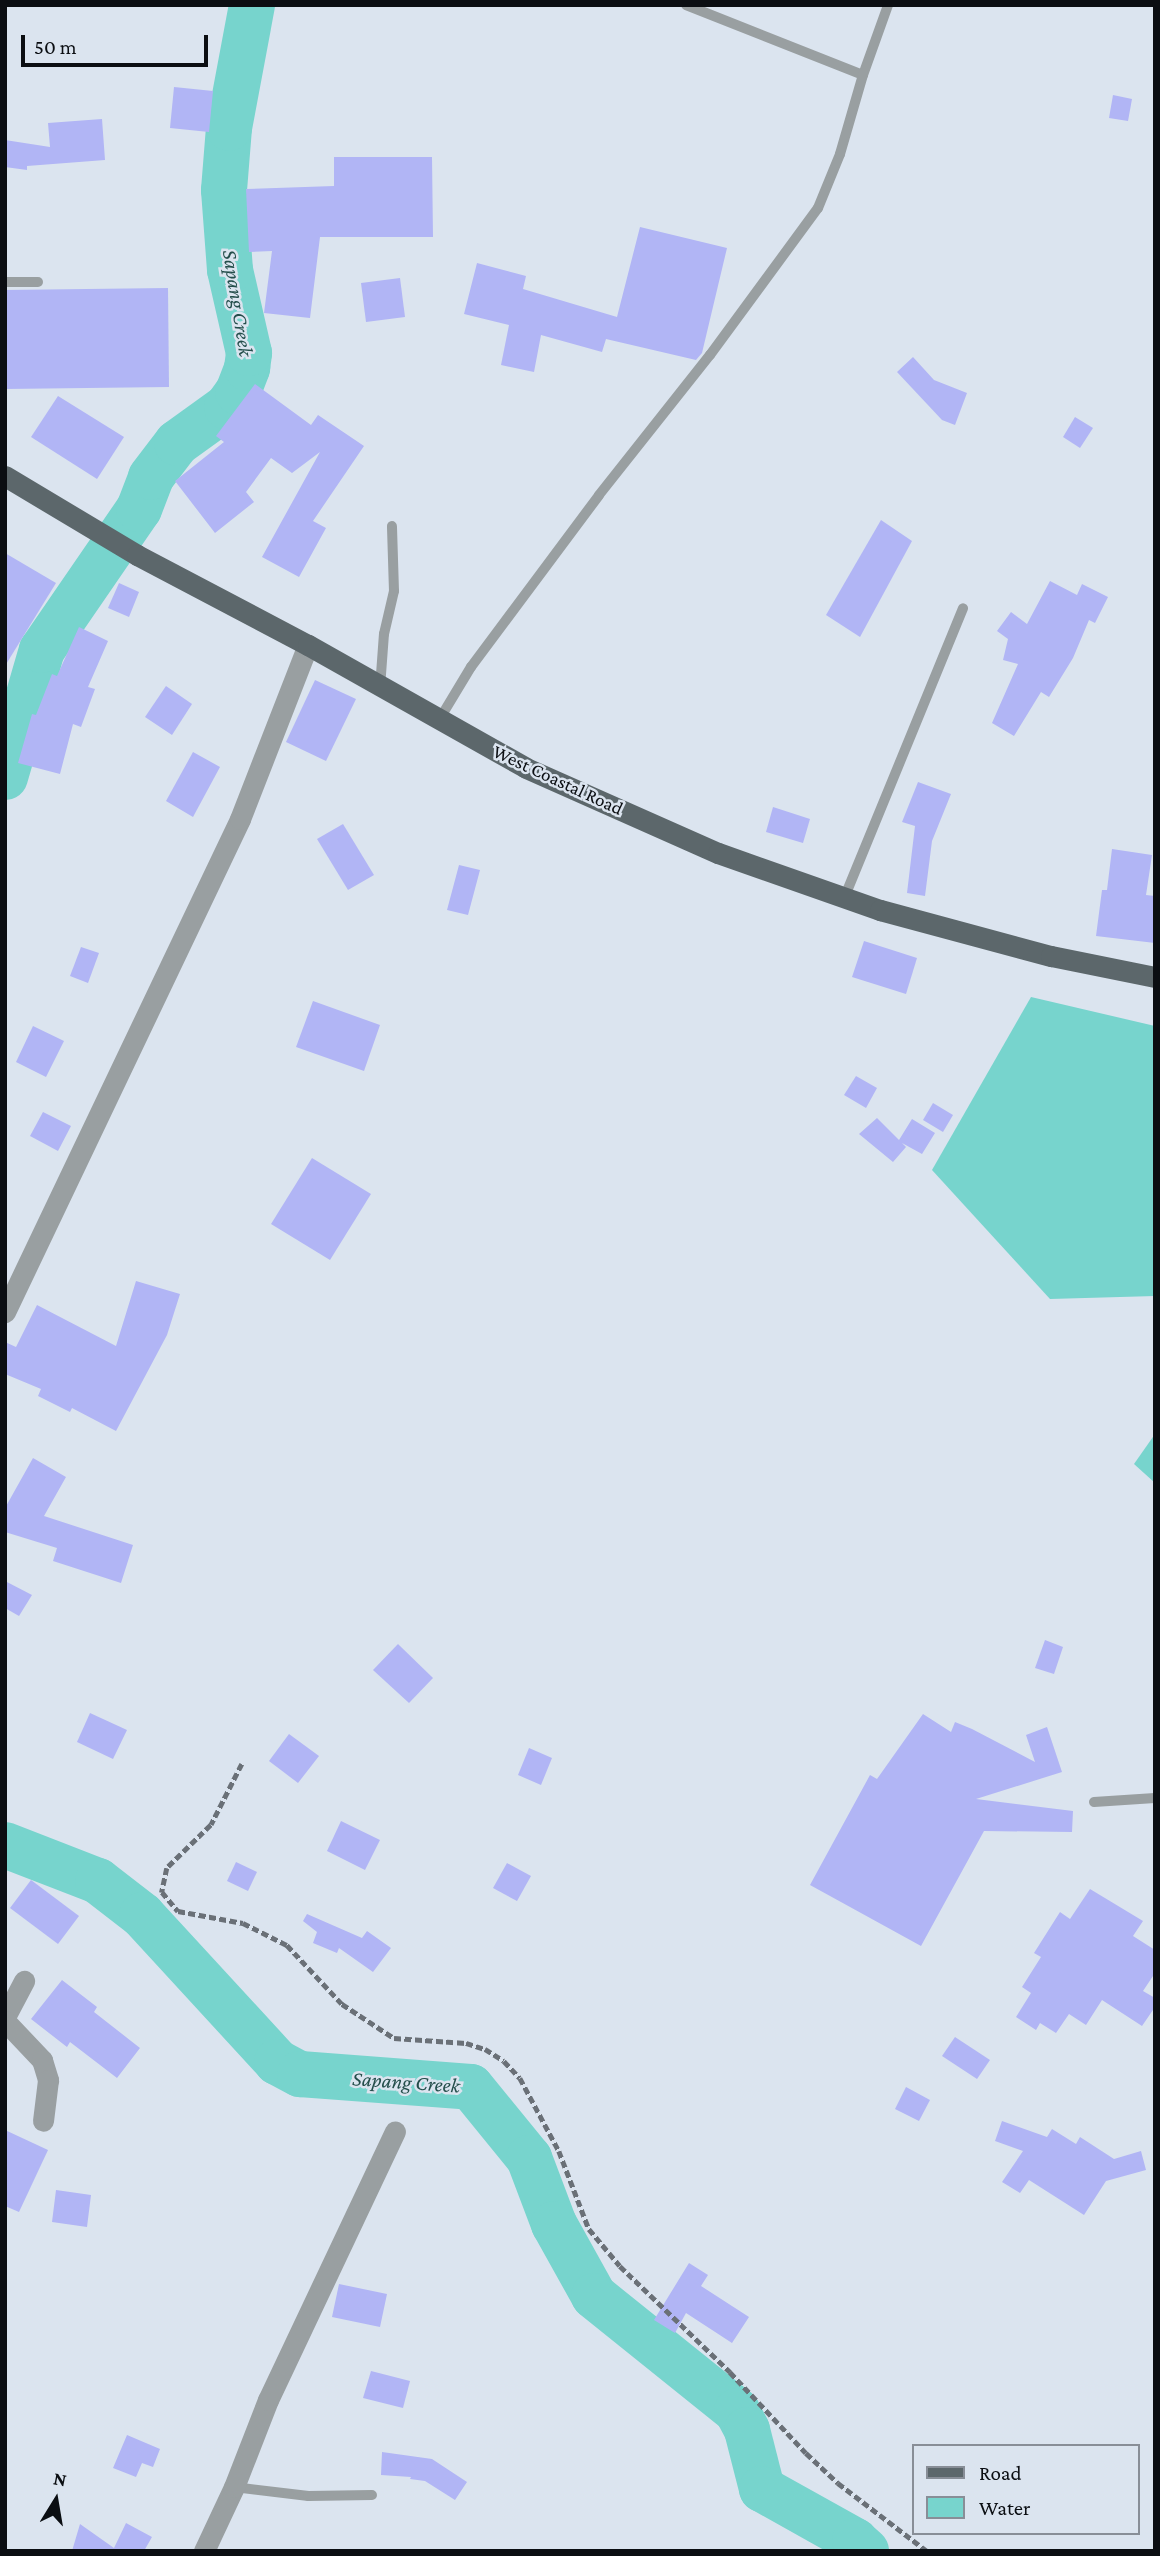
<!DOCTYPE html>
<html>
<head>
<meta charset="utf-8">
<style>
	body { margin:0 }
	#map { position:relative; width:1160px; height:2556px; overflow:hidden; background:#dbe4ef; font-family:"Crimson Pro",serif }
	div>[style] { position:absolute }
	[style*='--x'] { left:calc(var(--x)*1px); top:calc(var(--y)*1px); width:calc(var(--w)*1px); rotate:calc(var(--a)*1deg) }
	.water>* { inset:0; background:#77d4cd }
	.river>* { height:46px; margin:-23px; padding:0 23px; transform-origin:23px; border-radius:23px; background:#77d4cd }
	.building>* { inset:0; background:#b1b5f5 }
	.path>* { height:4.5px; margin-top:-2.25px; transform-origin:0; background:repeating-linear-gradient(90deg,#6a7077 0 7px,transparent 0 10.5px) }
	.service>* { height:10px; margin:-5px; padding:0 5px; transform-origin:5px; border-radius:5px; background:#999fa1 }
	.minor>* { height:21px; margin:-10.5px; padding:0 10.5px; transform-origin:10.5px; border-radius:10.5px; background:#999fa1 }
	.primary>* { height:21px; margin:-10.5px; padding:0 10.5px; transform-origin:10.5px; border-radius:10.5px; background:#5c676b }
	span { translate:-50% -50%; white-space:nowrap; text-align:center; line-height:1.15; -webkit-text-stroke:5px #dbe4ef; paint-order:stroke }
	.street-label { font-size:19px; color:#0b0e12 }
	.water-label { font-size:21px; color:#244e4b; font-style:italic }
	.frame { position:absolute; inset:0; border:7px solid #0b0e12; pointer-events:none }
	.legend { position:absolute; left:912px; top:2444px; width:228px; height:91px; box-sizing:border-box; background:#dbe4ef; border:2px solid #888e97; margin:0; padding:9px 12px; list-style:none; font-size:21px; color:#0b0e12 }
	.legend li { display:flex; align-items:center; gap:14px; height:35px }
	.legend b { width:35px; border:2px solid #888e97 }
	.north { position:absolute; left:21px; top:2465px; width:70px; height:70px; -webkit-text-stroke:5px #dbe4ef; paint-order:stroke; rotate:11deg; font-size:19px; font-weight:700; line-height:28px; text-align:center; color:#0b0e12 }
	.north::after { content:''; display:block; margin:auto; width:24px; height:32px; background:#0b0e12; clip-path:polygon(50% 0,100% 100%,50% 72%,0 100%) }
	.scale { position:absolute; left:21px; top:35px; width:187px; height:32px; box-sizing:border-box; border:4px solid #0b0e12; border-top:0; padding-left:9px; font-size:21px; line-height:24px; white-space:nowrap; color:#0b0e12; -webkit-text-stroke:5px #dbe4ef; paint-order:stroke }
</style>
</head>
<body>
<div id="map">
	<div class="water">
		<i style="clip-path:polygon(1031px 997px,1155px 1026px,1155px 1296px,1050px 1299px,932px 1170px)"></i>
		<i style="clip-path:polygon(1155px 1434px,1155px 1483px,1134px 1464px)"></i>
	</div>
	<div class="river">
		<i style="--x:5;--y:777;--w:132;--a:-73.8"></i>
		<i style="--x:42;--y:650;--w:171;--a:-55.5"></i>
		<i style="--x:139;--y:509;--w:34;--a:-69"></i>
		<i style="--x:151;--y:477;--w:43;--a:-52.6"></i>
		<i style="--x:177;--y:443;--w:62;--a:-35.8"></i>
		<i style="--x:227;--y:407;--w:19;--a:-54"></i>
		<i style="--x:238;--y:392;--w:26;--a:-69"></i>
		<i style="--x:247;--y:368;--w:15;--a:-82"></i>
		<i style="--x:249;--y:353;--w:85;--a:-102.9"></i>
		<i style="--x:230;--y:270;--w:80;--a:-94.3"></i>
		<i style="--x:224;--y:190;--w:62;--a:-85.4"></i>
		<i style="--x:229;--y:128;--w:125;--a:-79.4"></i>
		<i style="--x:5;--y:1845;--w:100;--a:21.2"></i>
		<i style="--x:98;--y:1881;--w:56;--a:37.7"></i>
		<i style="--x:142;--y:1915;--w:200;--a:47.4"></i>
		<i style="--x:277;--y:2062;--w:26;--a:28"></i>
		<i style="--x:300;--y:2074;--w:171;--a:4.3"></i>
		<i style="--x:471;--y:2087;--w:92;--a:50.8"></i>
		<i style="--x:529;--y:2158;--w:71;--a:69.3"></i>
		<i style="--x:554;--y:2224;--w:82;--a:60.9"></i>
		<i style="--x:594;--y:2296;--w:184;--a:38.8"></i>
		<i style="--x:737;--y:2411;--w:21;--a:62"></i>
		<i style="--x:747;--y:2430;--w:61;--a:75.7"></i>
		<i style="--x:762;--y:2489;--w:107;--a:29.2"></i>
		<i style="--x:855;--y:2541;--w:15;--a:42"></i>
	</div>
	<div class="building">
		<i style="clip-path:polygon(174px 87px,213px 91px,209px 132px,170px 128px)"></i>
		<i style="clip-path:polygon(1113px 95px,1132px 99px,1128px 121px,1109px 118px)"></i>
		<i style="clip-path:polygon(102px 119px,105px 160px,27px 166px,27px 170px,5px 167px,5px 140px,50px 147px,48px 123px)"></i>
		<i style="clip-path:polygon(334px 157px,432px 157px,433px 237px,320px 237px,310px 318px,264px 313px,272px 251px,249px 252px,246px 189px,334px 186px)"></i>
		<i style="clip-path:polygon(640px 227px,727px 248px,702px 353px,696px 360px,606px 339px,602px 352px,541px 335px,534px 372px,501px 365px,509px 325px,464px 314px,477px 263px,526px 276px,523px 289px,617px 317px)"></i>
		<i style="clip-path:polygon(400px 278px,405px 317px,366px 322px,361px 283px)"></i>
		<i style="clip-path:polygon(168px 288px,169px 387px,5px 389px,5px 290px)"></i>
		<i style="clip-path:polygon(913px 357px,934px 380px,967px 393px,955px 425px,942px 420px,897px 372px)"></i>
		<i style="clip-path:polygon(255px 384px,311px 425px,318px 415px,364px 446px,313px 521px,326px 528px,299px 577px,262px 557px,320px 452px,292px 473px,271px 458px,246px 492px,254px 502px,215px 533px,175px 481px,224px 442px,216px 436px)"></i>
		<i style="clip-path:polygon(58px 396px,124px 437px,97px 479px,31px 437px)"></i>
		<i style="clip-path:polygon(1075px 417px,1093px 428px,1080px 448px,1063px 437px)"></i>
		<i style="clip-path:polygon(881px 520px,912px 541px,860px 637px,826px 615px)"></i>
		<i style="clip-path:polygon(5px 553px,56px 583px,5px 666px)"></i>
		<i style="clip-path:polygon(1050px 581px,1077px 595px,1082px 584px,1108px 597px,1095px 623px,1089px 620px,1073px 658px,1049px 697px,1041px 692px,1014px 736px,992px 723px,1018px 664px,1003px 660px,1008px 639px,997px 631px,1011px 612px,1027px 624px)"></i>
		<i style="clip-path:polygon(119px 583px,139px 592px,129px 617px,108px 608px)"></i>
		<i style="clip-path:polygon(79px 627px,108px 641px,88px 687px,95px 689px,81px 727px,73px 724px,60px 774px,18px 763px,32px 714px,36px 715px,52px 674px,57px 676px)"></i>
		<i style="clip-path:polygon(315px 680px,356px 699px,326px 761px,286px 742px)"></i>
		<i style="clip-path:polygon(166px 686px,192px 704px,172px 735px,145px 717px)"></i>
		<i style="clip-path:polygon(193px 752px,220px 767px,193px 817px,166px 801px)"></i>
		<i style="clip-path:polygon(918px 782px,951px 794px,932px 841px,925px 896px,907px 893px,915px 826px,902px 822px)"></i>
		<i style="clip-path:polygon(773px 807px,810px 819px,803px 843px,766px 832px)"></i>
		<i style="clip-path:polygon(343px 824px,374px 875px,348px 890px,317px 839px)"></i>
		<i style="clip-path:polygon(1112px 849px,1152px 855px,1146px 895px,1155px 896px,1155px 943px,1096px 936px,1102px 890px,1107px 890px)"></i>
		<i style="clip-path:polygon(459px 865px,480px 870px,468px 915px,447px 910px)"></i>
		<i style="clip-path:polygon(864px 941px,917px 958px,906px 994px,852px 977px)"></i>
		<i style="clip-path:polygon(81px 947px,99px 953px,88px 983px,70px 976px)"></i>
		<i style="clip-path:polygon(313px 1001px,380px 1025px,364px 1071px,296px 1047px)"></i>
		<i style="clip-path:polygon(33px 1026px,64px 1041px,46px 1077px,16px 1062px)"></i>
		<i style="clip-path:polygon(856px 1076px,877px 1088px,866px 1108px,844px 1095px)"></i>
		<i style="clip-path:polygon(933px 1103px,953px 1115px,943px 1132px,923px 1120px)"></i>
		<i style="clip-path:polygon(43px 1112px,71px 1126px,58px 1151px,30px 1136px)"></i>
		<i style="clip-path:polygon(877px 1118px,899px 1140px,912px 1119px,935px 1133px,922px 1154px,902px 1143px,906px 1147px,893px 1162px,859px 1134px)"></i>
		<i style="clip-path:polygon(312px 1158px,371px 1194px,330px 1260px,271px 1224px)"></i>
		<i style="clip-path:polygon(136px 1281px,180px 1294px,167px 1335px,116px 1431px,72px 1408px,70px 1412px,38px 1396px,41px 1389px,5px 1374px,5px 1342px,16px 1347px,37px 1305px,116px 1346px)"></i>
		<i style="clip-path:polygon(33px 1458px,66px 1477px,44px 1516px,133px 1545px,121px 1583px,53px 1561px,57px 1548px,5px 1532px,5px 1508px)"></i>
		<i style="clip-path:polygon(5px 1581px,32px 1595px,19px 1616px,5px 1608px)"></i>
		<i style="clip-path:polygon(1045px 1640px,1063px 1647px,1054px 1674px,1035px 1668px)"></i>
		<i style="clip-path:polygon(398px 1644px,433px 1678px,409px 1703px,373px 1670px)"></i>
		<i style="clip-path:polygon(90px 1713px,127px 1730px,113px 1759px,77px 1742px)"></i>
		<i style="clip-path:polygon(923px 1714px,951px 1732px,955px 1722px,972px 1729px,1035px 1762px,1026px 1735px,1047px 1727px,1062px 1772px,976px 1799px,1073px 1811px,1072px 1832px,984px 1831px,921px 1946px,810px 1885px,870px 1775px,877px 1779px)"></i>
		<i style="clip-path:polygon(289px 1734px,319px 1756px,298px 1783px,269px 1761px)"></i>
		<i style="clip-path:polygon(529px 1748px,552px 1758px,541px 1785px,518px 1775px)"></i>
		<i style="clip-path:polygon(341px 1821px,380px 1840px,365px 1870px,327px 1851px)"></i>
		<i style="clip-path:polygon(236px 1862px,257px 1872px,248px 1891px,227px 1881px)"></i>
		<i style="clip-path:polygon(507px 1863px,531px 1876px,517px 1901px,493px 1888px)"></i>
		<i style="clip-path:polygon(31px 1880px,79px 1916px,58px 1944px,10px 1908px)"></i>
		<i style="clip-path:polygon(1090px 1889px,1143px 1921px,1133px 1936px,1155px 1950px,1155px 1973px,1143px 1991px,1155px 1998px,1155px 2007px,1142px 2026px,1102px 2000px,1086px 2025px,1069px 2014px,1056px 2033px,1040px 2023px,1036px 2030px,1016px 2017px,1031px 1993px,1022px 1987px,1041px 1957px,1034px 1953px,1060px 1912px,1070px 1919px)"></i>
		<i style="clip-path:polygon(307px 1914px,362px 1938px,367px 1931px,391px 1948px,373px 1972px,339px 1948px,337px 1953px,313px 1943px,317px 1932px,303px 1921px)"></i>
		<i style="clip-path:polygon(62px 1980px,97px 2007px,94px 2012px,140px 2048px,117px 2078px,70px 2042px,67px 2047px,31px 2019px)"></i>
		<i style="clip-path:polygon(955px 2037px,990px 2060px,977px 2079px,942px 2056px)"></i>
		<i style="clip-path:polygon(906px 2087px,930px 2100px,919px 2121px,895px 2109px)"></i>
		<i style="clip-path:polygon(1002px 2121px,1047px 2137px,1052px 2129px,1076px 2144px,1080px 2137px,1114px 2159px,1141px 2151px,1146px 2170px,1106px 2181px,1084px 2215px,1029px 2180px,1020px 2193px,1002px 2182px,1023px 2151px,995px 2141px)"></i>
		<i style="clip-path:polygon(5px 2130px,48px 2150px,19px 2212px,5px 2206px)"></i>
		<i style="clip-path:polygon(56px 2190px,91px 2195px,87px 2227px,52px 2222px)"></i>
		<i style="clip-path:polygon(689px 2263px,708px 2275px,701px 2286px,749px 2317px,732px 2343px,686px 2313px,675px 2333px,654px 2320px)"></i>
		<i style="clip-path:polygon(339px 2284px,387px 2294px,380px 2327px,332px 2317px)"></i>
		<i style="clip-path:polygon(371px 2371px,410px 2381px,403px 2408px,363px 2398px)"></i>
		<i style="clip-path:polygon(127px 2435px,160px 2449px,153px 2467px,142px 2463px,136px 2477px,113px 2468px)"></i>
		<i style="clip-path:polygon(382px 2452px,432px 2459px,467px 2482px,455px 2500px,425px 2481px,410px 2479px,411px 2477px,381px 2475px)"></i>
		<i style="clip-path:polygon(126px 2523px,152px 2537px,144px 2551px,72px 2551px,80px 2524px,114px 2548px)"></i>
	</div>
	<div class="path">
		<i style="--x:242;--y:1764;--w:68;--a:116.9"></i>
		<i style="--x:211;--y:1825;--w:62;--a:135.7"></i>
		<i style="--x:167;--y:1868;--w:25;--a:102"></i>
		<i style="--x:162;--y:1892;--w:25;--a:50"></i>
		<i style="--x:178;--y:1911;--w:66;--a:10.5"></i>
		<i style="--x:243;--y:1923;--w:49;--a:26.6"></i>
		<i style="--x:287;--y:1945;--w:81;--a:47"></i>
		<i style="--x:342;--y:2004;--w:62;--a:33.2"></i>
		<i style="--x:394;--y:2038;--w:72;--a:4"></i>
		<i style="--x:466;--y:2043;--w:20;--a:18"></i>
		<i style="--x:485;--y:2049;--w:22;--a:32"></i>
		<i style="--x:504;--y:2061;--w:23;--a:47"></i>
		<i style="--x:520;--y:2078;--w:83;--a:61.9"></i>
		<i style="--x:559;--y:2151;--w:84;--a:69"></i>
		<i style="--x:589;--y:2229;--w:48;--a:50"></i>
		<i style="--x:620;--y:2266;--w:153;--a:43.9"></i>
		<i style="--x:730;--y:2372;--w:111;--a:46.8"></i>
		<i style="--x:806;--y:2453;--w:44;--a:43.2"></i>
		<i style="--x:838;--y:2483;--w:112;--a:37.4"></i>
	</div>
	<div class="service">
		<i style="--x:686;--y:5;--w:190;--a:21.6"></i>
		<i style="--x:5;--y:282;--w:33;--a:0"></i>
		<i style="--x:380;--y:688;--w:54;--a:-85.8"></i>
		<i style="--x:384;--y:634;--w:44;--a:-76.9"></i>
		<i style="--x:394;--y:591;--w:65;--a:-91.8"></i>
		<i style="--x:439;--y:720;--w:62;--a:-58.9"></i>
		<i style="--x:471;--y:667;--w:214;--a:-53.3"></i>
		<i style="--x:599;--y:495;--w:179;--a:-51.6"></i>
		<i style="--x:710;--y:355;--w:182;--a:-53.7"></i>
		<i style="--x:818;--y:208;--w:58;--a:-67.8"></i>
		<i style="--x:840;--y:154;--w:82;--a:-73.8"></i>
		<i style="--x:863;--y:75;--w:74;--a:-70.3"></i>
		<i style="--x:845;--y:896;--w:311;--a:-67.7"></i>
		<i style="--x:1094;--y:1802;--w:61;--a:-3.8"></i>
		<i style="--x:234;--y:2487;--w:75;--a:6.9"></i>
		<i style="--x:308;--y:2496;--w:64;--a:-0.9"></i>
	</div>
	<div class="minor">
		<i style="--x:5;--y:1312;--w:546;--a:-64.51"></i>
		<i style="--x:240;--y:819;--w:187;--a:-68.7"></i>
		<i style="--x:5;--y:2017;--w:41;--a:-62.2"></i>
		<i style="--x:5;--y:2021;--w:54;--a:46.5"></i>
		<i style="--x:42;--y:2060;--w:21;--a:73"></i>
		<i style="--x:48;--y:2080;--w:41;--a:97"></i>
		<i style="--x:204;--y:2551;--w:71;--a:-64.9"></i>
		<i style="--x:234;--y:2487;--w:93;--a:-68.7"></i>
		<i style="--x:268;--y:2400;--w:297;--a:-64.7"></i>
	</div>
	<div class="primary">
		<i style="--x:5;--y:476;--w:154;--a:30.9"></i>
		<i style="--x:137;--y:555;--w:193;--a:27.8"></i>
		<i style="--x:308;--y:645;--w:250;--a:29.4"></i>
		<i style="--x:526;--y:768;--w:210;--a:23.9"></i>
		<i style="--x:718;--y:853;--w:172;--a:19.4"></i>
		<i style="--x:880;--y:910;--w:177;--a:15.1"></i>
		<i style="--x:1051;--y:956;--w:106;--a:11.4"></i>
	</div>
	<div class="street-label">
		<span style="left:558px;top:780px;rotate:25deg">West Coastal Road</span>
	</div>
	<div class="water-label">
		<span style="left:238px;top:303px;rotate:81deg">Sapang Creek</span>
		<span style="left:406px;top:2082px;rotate:4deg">Sapang Creek</span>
	</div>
	<div class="frame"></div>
	<ul class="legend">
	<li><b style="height:9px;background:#5c676b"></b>Road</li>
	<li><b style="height:19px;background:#77d4cd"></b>Water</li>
	</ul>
	<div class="north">N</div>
	<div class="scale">50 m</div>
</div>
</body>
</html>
